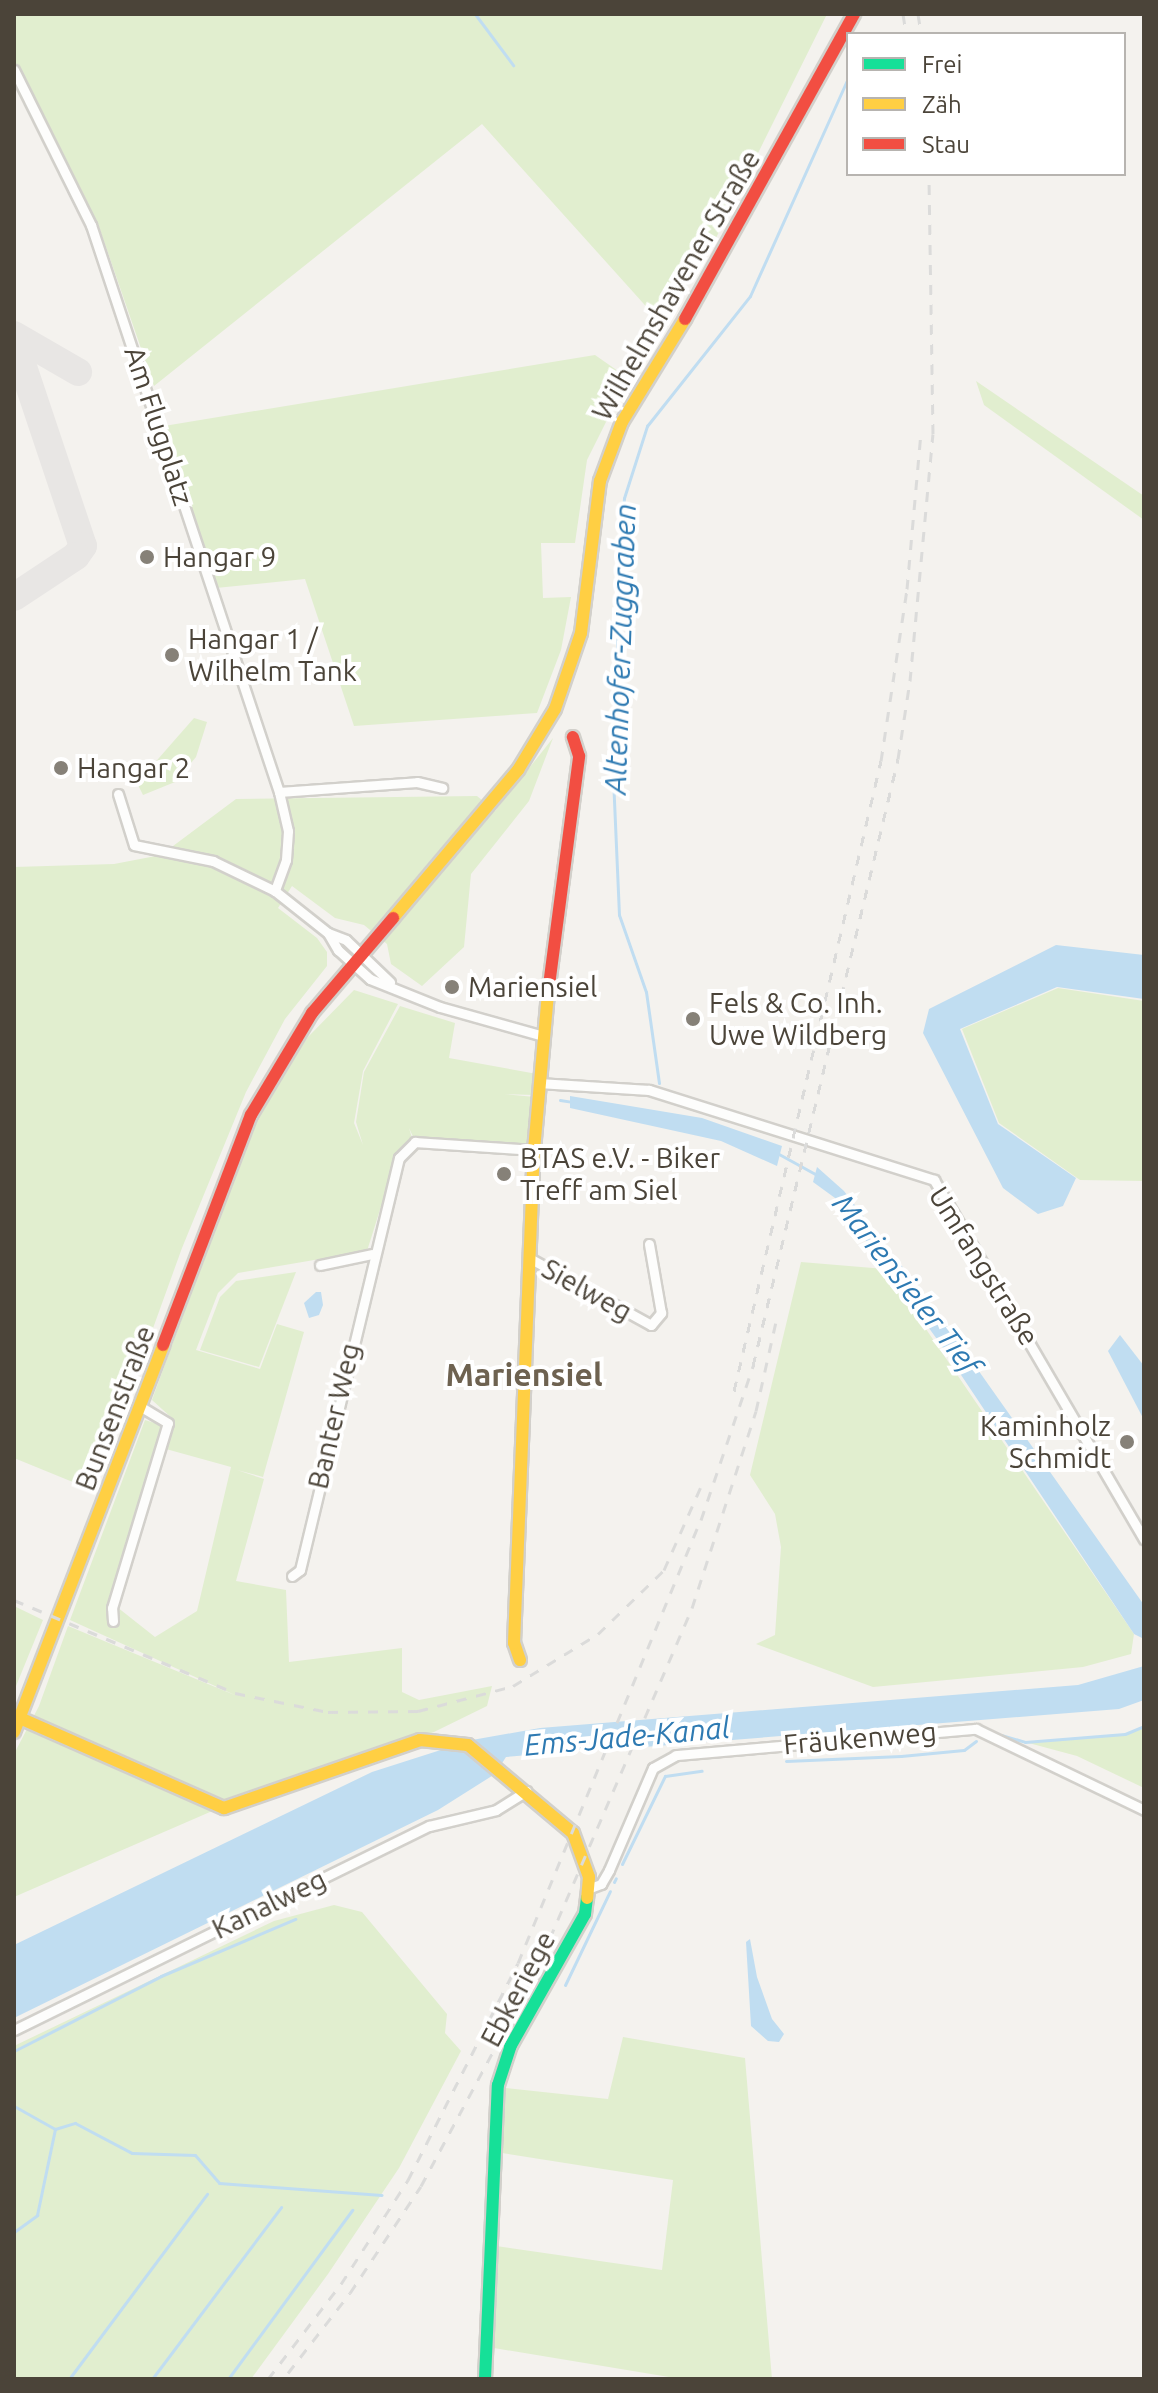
<!DOCTYPE html>
<html>
<head>
<meta charset="utf-8">
<style>
	body { margin:0 }
	#map { position:relative; width:1158px; height:2393px; overflow:hidden; background:#f4f2ee; font-family:Ubuntu,sans-serif }
	div>[style] { position:absolute }
	[style*='--x'] { left:calc(var(--x)*1px); top:calc(var(--y)*1px); width:calc(var(--w)*1px); rotate:calc(var(--a)*1deg) }
	.green>* { inset:0; background:#e1eecf }
	.water>* { inset:0; background:#c0ddf1 }
	.stream>* { height:3px; margin:-1.5px; padding:0 1.5px; transform-origin:1.5px; border-radius:1.5px; background:#c0ddf1 }
	.taxiway>* { height:28px; margin:-14px; padding:0 14px; transform-origin:14px; border-radius:14px; background:#e8e6e4 }
	.roads { filter:drop-shadow(2px 0 #d2d0cb) drop-shadow(-2px 0 #d2d0cb) drop-shadow(0 2px #d2d0cb) drop-shadow(0 -2px #d2d0cb) }
	.street>* { height:9px; margin:-4.5px; padding:0 4.5px; transform-origin:4.5px; border-radius:4.5px; background:#fdfdfc }
	.fast>* { height:12px; margin:-6px; padding:0 6px; transform-origin:6px; border-radius:6px; background:#16e098 }
	.slow>* { height:12px; margin:-6px; padding:0 6px; transform-origin:6px; border-radius:6px; background:#ffcf43 }
	.jam>* { height:12px; margin:-6px; padding:0 6px; transform-origin:6px; border-radius:6px; background:#f24e42 }
	.rail>* { height:3px; margin-top:-1.5px; transform-origin:0; background:repeating-linear-gradient(90deg,#dbdbda 0 10px,transparent 0 20px) }
	.dots>* { width:22px; height:22px; translate:-50% -50%; box-sizing:border-box; border:4px solid #fff; border-radius:50% }
	span { translate:-50% -50%; white-space:nowrap; text-align:center; line-height:1.15; -webkit-text-stroke:8px #fff; paint-order:stroke }
	.street-label { font-size:28px; color:#4b4439 }
	.poi-label { font-size:28px; color:#4b4439 }
	.left { translate:0 -50%; text-align:left }
	.right { translate:-100% -50%; text-align:right }
	.water-label { font-size:30px; color:#2e7ab2; font-style:italic }
	.quarter-label { font-size:32px; color:#6e6250; font-weight:700 }
	.frame { position:absolute; inset:0; border:16px solid #4b4439; pointer-events:none }
	.legend { position:absolute; left:846px; top:32px; width:280px; height:144px; box-sizing:border-box; background:#fff; border:2px solid #b7b4b0; margin:0; padding:10px 14px; list-style:none; font-size:24px; color:#4b4439 }
	.legend li { display:flex; align-items:center; gap:16px; height:40px }
	.legend b { width:40px; border:2px solid #b7b4b0 }
</style>
</head>
<body>
<div id="map">
	<div class="green">
		<i style="clip-path:polygon(14px 14px,827px 14px,711px 248px,661px 323px,482px 124px,154px 386px,98px 224px,14px 61px)"></i>
		<i style="clip-path:polygon(595px 355px,628px 378px,587px 460px,575px 543px,541px 543px,543px 598px,571px 597px,561px 650px,537px 713px,354px 726px,305px 579px,216px 588px,164px 426px)"></i>
		<i style="clip-path:polygon(976px 381px,1144px 496px,1144px 520px,984px 405px)"></i>
		<i style="clip-path:polygon(194px 718px,207px 722px,196px 757px,175px 782px,143px 795px,137px 783px)"></i>
		<i style="clip-path:polygon(553px 738px,529px 801px,471px 874px,464px 947px,422px 986px,391px 964px,387px 944px,364px 925px,335px 918px,292px 886px,278px 908px,317px 938px,327px 952px,327px 966px,285px 1019px,246px 1092px,182px 1248px,96px 1486px,85px 1487px,14px 1458px,14px 867px,114px 864px,161px 855px,236px 799px,477px 796px,495px 811px)"></i>
		<i style="clip-path:polygon(1058px 988px,1144px 1001px,1144px 1181px,1080px 1180px,999px 1123px,962px 1029px)"></i>
		<i style="clip-path:polygon(evenodd,354px 990px,398px 1004px,363px 1071px,354px 1123px,363px 1145px,356px 1122px,364px 1072px,400px 1006px,455px 1023px,449px 1058px,537px 1074px,535px 1095px,504px 1094px,535px 1097px,531px 1147px,415px 1141px,409px 1128px,413px 1141px,390px 1178px,367px 1251px,238px 1273px,218px 1293px,196px 1350px,260px 1369px,277px 1324px,304px 1332px,263px 1477px,237px 1470px,264px 1479px,236px 1581px,286px 1590px,289px 1662px,402px 1648px,402px 1692px,419px 1700px,492px 1686px,487px 1706px,434px 1732px,210px 1812px,14px 1897px,14px 1754px,39px 1706px,68px 1626px,237px 1696px,70px 1620px,145px 1420px,161px 1425px,166px 1442px,173px 1419px,152px 1400px,259px 1107px,308px 1037px,354px 990px,166px 1449px,231px 1467px,197px 1611px,155px 1637px,117px 1607px,166px 1449px)"></i>
		<i style="clip-path:polygon(801px 1262px,885px 1269px,1134px 1634px,1131px 1654px,1083px 1667px,873px 1687px,756px 1644px,775px 1635px,781px 1547px,775px 1514px,750px 1475px)"></i>
		<i style="clip-path:polygon(296px 1272px,259px 1367px,200px 1350px,220px 1297px,236px 1281px)"></i>
		<i style="clip-path:polygon(14px 1606px,43px 1620px,14px 1691px)"></i>
		<i style="clip-path:polygon(1144px 1726px,1144px 1788px,1077px 1756px,1025px 1742px,1125px 1734px)"></i>
		<i style="clip-path:polygon(334px 1905px,362px 1912px,447px 2014px,445px 2033px,461px 2051px,399px 2168px,328px 2274px,251px 2379px,14px 2379px,14px 2046px,274px 1921px)"></i>
		<i style="clip-path:polygon(623px 2037px,745px 2058px,772px 2379px,681px 2379px,494px 2348px,496px 2246px,662px 2270px,673px 2180px,502px 2153px,506px 2088px,608px 2099px)"></i>
	</div>
	<div class="water">
		<i style="clip-path:polygon(1056px 945px,1144px 955px,1144px 999px,1057px 987px,960px 1029px,998px 1124px,1076px 1178px,1063px 1206px,1038px 1214px,1003px 1188px,923px 1033px,929px 1009px)"></i>
		<i style="clip-path:polygon(570px 1096px,702px 1118px,782px 1146px,777px 1166px,721px 1141px,570px 1108px)"></i>
		<i style="clip-path:polygon(817px 1167px,844px 1191px,935px 1309px,1144px 1605px,1144px 1639px,1134px 1634px,939px 1342px,835px 1198px,813px 1182px)"></i>
		<i style="clip-path:polygon(316px 1292px,321px 1292px,323px 1305px,319px 1315px,309px 1318px,304px 1303px)"></i>
		<i style="clip-path:polygon(1120px 1335px,1144px 1366px,1144px 1420px,1108px 1351px)"></i>
		<i style="clip-path:polygon(1144px 1666px,1144px 1700px,1119px 1709px,644px 1747px,607px 1742px,600px 1749px,506px 1757px,495px 1774px,438px 1810px,14px 2018px,14px 1945px,372px 1772px,472px 1740px,540px 1728px,1078px 1685px)"></i>
		<i style="clip-path:polygon(750px 1939px,757px 1977px,772px 2019px,784px 2034px,779px 2042px,768px 2041px,751px 2026px,746px 1942px)"></i>
	</div>
	<div class="stream">
		<i style="--x:475;--y:14;--w:64;--a:53.3"></i>
		<i style="--x:659;--y:1083;--w:92;--a:-98.1"></i>
		<i style="--x:646;--y:992;--w:82;--a:-109.3"></i>
		<i style="--x:619;--y:915;--w:163;--a:-92.5"></i>
		<i style="--x:612;--y:752;--w:254;--a:-87.3"></i>
		<i style="--x:624;--y:498;--w:76;--a:-72.3"></i>
		<i style="--x:647;--y:426;--w:166;--a:-51.6"></i>
		<i style="--x:750;--y:296;--w:239;--a:-65.8"></i>
		<i style="--x:560;--y:1100;--w:12;--a:9"></i>
		<i style="--x:777;--y:1153;--w:43;--a:28.9"></i>
		<i style="--x:1001;--y:1735;--w:25;--a:16"></i>
		<i style="--x:1025;--y:1742;--w:100;--a:-4.6"></i>
		<i style="--x:1125;--y:1734;--w:21;--a:-23"></i>
		<i style="--x:786;--y:1761;--w:115;--a:-2.5"></i>
		<i style="--x:901;--y:1756;--w:63;--a:-5.4"></i>
		<i style="--x:964;--y:1750;--w:15;--a:-37"></i>
		<i style="--x:622;--y:1864;--w:98;--a:-64"></i>
		<i style="--x:665;--y:1776;--w:37;--a:-8"></i>
		<i style="--x:614;--y:1882;--w:4;--a:-63"></i>
		<i style="--x:565;--y:1985;--w:104;--a:-64.4"></i>
		<i style="--x:14;--y:2051;--w:165;--a:-27"></i>
		<i style="--x:161;--y:1976;--w:146;--a:-23"></i>
		<i style="--x:14;--y:2106;--w:47;--a:29.3"></i>
		<i style="--x:55;--y:2129;--w:21;--a:-17"></i>
		<i style="--x:75;--y:2123;--w:64;--a:27.8"></i>
		<i style="--x:132;--y:2153;--w:63;--a:1.8"></i>
		<i style="--x:195;--y:2155;--w:37;--a:49"></i>
		<i style="--x:219;--y:2183;--w:163;--a:4.2"></i>
		<i style="--x:14;--y:2232;--w:29;--a:-36"></i>
		<i style="--x:37;--y:2215;--w:88;--a:-78.2"></i>
		<i style="--x:69;--y:2379;--w:231;--a:-53.3"></i>
		<i style="--x:152;--y:2379;--w:215;--a:-53.1"></i>
		<i style="--x:228;--y:2379;--w:210;--a:-53.7"></i>
	</div>
	<div class="taxiway">
		<i style="--x:14;--y:335;--w:74;--a:30"></i>
		<i style="--x:14;--y:340;--w:217;--a:71.5"></i>
		<i style="--x:83;--y:546;--w:12;--a:125"></i>
		<i style="--x:76;--y:556;--w:74;--a:146.5"></i>
	</div>
	<div class="roads">
		<div class="street">
			<i style="--x:14;--y:70;--w:173;--a:63.6"></i>
			<i style="--x:91;--y:225;--w:597;--a:71.66"></i>
			<i style="--x:279;--y:792;--w:40;--a:77"></i>
			<i style="--x:288;--y:831;--w:29;--a:94"></i>
			<i style="--x:286;--y:860;--w:33;--a:110"></i>
			<i style="--x:279;--y:792;--w:138;--a:-4.1"></i>
			<i style="--x:417;--y:782;--w:26;--a:13"></i>
			<i style="--x:118;--y:794;--w:53;--a:72.6"></i>
			<i style="--x:134;--y:845;--w:81;--a:11.4"></i>
			<i style="--x:213;--y:861;--w:69;--a:25.8"></i>
			<i style="--x:275;--y:891;--w:68;--a:38.4"></i>
			<i style="--x:328;--y:933;--w:19;--a:21"></i>
			<i style="--x:346;--y:940;--w:61;--a:43.7"></i>
			<i style="--x:328;--y:933;--w:20;--a:60"></i>
			<i style="--x:338;--y:950;--w:43;--a:42.2"></i>
			<i style="--x:370;--y:979;--w:75;--a:21.8"></i>
			<i style="--x:440;--y:1007;--w:107;--a:15.7"></i>
			<i style="--x:539;--y:1083;--w:110;--a:3.6"></i>
			<i style="--x:649;--y:1090;--w:299;--a:17.5"></i>
			<i style="--x:934;--y:1180;--w:416;--a:59.7"></i>
			<i style="--x:531;--y:1259;--w:137;--a:28.8"></i>
			<i style="--x:651;--y:1325;--w:16;--a:-50"></i>
			<i style="--x:661;--y:1313;--w:70;--a:-99.9"></i>
			<i style="--x:320;--y:1265;--w:53;--a:-11.9"></i>
			<i style="--x:292;--y:1576;--w:10;--a:-37"></i>
			<i style="--x:300;--y:1570;--w:424;--a:-76.5"></i>
			<i style="--x:399;--y:1158;--w:23;--a:-45"></i>
			<i style="--x:415;--y:1142;--w:119;--a:3.8"></i>
			<i style="--x:113;--y:1621;--w:13;--a:-94"></i>
			<i style="--x:112;--y:1608;--w:193;--a:-73.2"></i>
			<i style="--x:168;--y:1423;--w:31;--a:-149"></i>
			<i style="--x:590;--y:1888;--w:12;--a:-20"></i>
			<i style="--x:601;--y:1884;--w:16;--a:-60"></i>
			<i style="--x:609;--y:1870;--w:111;--a:-66.7"></i>
			<i style="--x:653;--y:1768;--w:26;--a:-29"></i>
			<i style="--x:676;--y:1755;--w:301;--a:-5"></i>
			<i style="--x:976;--y:1729;--w:187;--a:25.7"></i>
			<i style="--x:14;--y:2030;--w:462;--a:-26.2"></i>
			<i style="--x:429;--y:1826;--w:69;--a:-13.4"></i>
			<i style="--x:496;--y:1810;--w:36;--a:-32"></i>
		</div>
		<div class="fast">
			<i style="--x:485;--y:2379;--w:294;--a:-87.5"></i>
			<i style="--x:498;--y:2085;--w:40;--a:-72"></i>
			<i style="--x:510;--y:2047;--w:153;--a:-60.6"></i>
			<i style="--x:585;--y:1914;--w:16;--a:-83"></i>
		</div>
		<div class="slow">
			<i style="--x:393;--y:918;--w:194;--a:-49.8"></i>
			<i style="--x:518;--y:770;--w:71;--a:-58.8"></i>
			<i style="--x:555;--y:709;--w:80;--a:-71.1"></i>
			<i style="--x:581;--y:633;--w:153;--a:-82.9"></i>
			<i style="--x:600;--y:481;--w:63;--a:-69.6"></i>
			<i style="--x:622;--y:422;--w:121;--a:-58.5"></i>
			<i style="--x:520;--y:1660;--w:18;--a:-109"></i>
			<i style="--x:514;--y:1643;--w:493;--a:-87.7"></i>
			<i style="--x:534;--y:1150;--w:158;--a:-84.9"></i>
			<i style="--x:22;--y:1719;--w:221;--a:23.8"></i>
			<i style="--x:224;--y:1808;--w:207;--a:-19.1"></i>
			<i style="--x:420;--y:1740;--w:48;--a:5.9"></i>
			<i style="--x:468;--y:1745;--w:137;--a:40"></i>
			<i style="--x:573;--y:1833;--w:47;--a:70"></i>
			<i style="--x:589;--y:1877;--w:21;--a:95"></i>
			<i style="--x:14;--y:1732;--w:415;--a:-68.9"></i>
		</div>
		<div class="jam">
			<i style="--x:685;--y:319;--w:349;--a:-61"></i>
			<i style="--x:548;--y:993;--w:239;--a:-82.5"></i>
			<i style="--x:579;--y:756;--w:20;--a:-108"></i>
			<i style="--x:163;--y:1345;--w:246;--a:-69.1"></i>
			<i style="--x:251;--y:1115;--w:119;--a:-59.1"></i>
			<i style="--x:312;--y:1013;--w:125;--a:-49.5"></i>
		</div>
	</div>
	<div class="rail">
		<i style="--x:903;--y:14;--w:20;--a:81"></i>
		<i style="--x:918;--y:14;--w:20;--a:81"></i>
		<i style="--x:734;--y:1391;--w:647;--a:-76.87"></i>
		<i style="--x:881;--y:761;--w:174;--a:-81.4"></i>
		<i style="--x:907;--y:589;--w:159;--a:-84.9"></i>
		<i style="--x:14;--y:1600;--w:240;--a:22.8"></i>
		<i style="--x:235;--y:1693;--w:95;--a:11.5"></i>
		<i style="--x:328;--y:1712;--w:90;--a:-0.6"></i>
		<i style="--x:418;--y:1711;--w:98;--a:-14.7"></i>
		<i style="--x:513;--y:1686;--w:100;--a:-31.5"></i>
		<i style="--x:598;--y:1634;--w:92;--a:-44.1"></i>
		<i style="--x:664;--y:1570;--w:96;--a:-66.1"></i>
		<i style="--x:288;--y:2373;--w:101;--a:-52.2"></i>
		<i style="--x:350;--y:2293;--w:128;--a:-56.4"></i>
		<i style="--x:421;--y:2186;--w:239;--a:-61.8"></i>
		<i style="--x:534;--y:1975;--w:400;--a:-66.7"></i>
		<i style="--x:692;--y:1608;--w:207;--a:-72"></i>
		<i style="--x:756;--y:1411;--w:96;--a:-77.4"></i>
		<i style="--x:268;--y:2379;--w:120;--a:-52.5"></i>
		<i style="--x:341;--y:2284;--w:124;--a:-57.2"></i>
		<i style="--x:408;--y:2180;--w:243;--a:-63.1"></i>
		<i style="--x:518;--y:1963;--w:479;--a:-67.6"></i>
		<i style="--x:701;--y:1520;--w:163;--a:-71.3"></i>
		<i style="--x:753;--y:1366;--w:624;--a:-76.56"></i>
		<i style="--x:898;--y:759;--w:79;--a:-81.3"></i>
		<i style="--x:910;--y:681;--w:248;--a:-84.7"></i>
		<i style="--x:933;--y:434;--w:260;--a:-90.9"></i>
	</div>
	<div class="dots">
		<i style="left:147px;top:557px;background:#868178"></i>
		<i style="left:172px;top:655px;background:#868178"></i>
		<i style="left:61px;top:768px;background:#868178"></i>
		<i style="left:452px;top:987px;background:#868178"></i>
		<i style="left:693px;top:1019px;background:#868178"></i>
		<i style="left:504px;top:1174px;background:#868178"></i>
		<i style="left:1127px;top:1442px;background:#868178"></i>
	</div>
	<div class="street-label">
		<span style="left:676px;top:285px;rotate:-60deg">Wilhelmshavener Straße</span>
		<span style="left:159px;top:426px;rotate:72deg">Am Flugplatz</span>
		<span style="left:984px;top:1266px;rotate:58deg">Umfangstraße</span>
		<span style="left:587px;top:1290px;rotate:29deg">Sielweg</span>
		<span style="left:115px;top:1408px;rotate:-69deg">Bunsenstraße</span>
		<span style="left:334px;top:1416px;rotate:-77deg">Banter Weg</span>
		<span style="left:860px;top:1738px;rotate:-5deg">Fräukenweg</span>
		<span style="left:269px;top:1904px;rotate:-26deg">Kanalweg</span>
		<span style="left:518px;top:1989px;rotate:-62deg">Ebkeriege</span>
	</div>
	<div class="poi-label">
		<span class="left" style="left:163px;top:557px">Hangar 9</span>
		<span class="left" style="left:188px;top:655px">Hangar 1 /<br>Wilhelm Tank</span>
		<span class="left" style="left:77px;top:768px">Hangar 2</span>
		<span class="left" style="left:468px;top:987px">Mariensiel</span>
		<span class="left" style="left:709px;top:1019px">Fels &amp; Co. Inh.<br>Uwe Wildberg</span>
		<span class="left" style="left:520px;top:1174px">BTAS e.V. - Biker<br>Treff am Siel</span>
		<span class="right" style="left:1111px;top:1442px">Kaminholz<br>Schmidt</span>
	</div>
	<div class="water-label">
		<span style="left:620px;top:649px;rotate:-88deg">Altenhofer-Zuggraben</span>
		<span style="left:907px;top:1284px;rotate:52deg">Mariensieler Tief</span>
		<span style="left:627px;top:1736px;rotate:-5deg">Ems-Jade-Kanal</span>
	</div>
	<div class="quarter-label">
		<span style="left:524px;top:1374px">Mariensiel</span>
	</div>
	<div class="frame"></div>
	<ul class="legend">
	<li><b style="height:10px;background:#16e098"></b>Frei</li>
	<li><b style="height:10px;background:#ffcf43"></b>Zäh</li>
	<li><b style="height:10px;background:#f24e42"></b>Stau</li>
	</ul>
</div>
</body>
</html>
